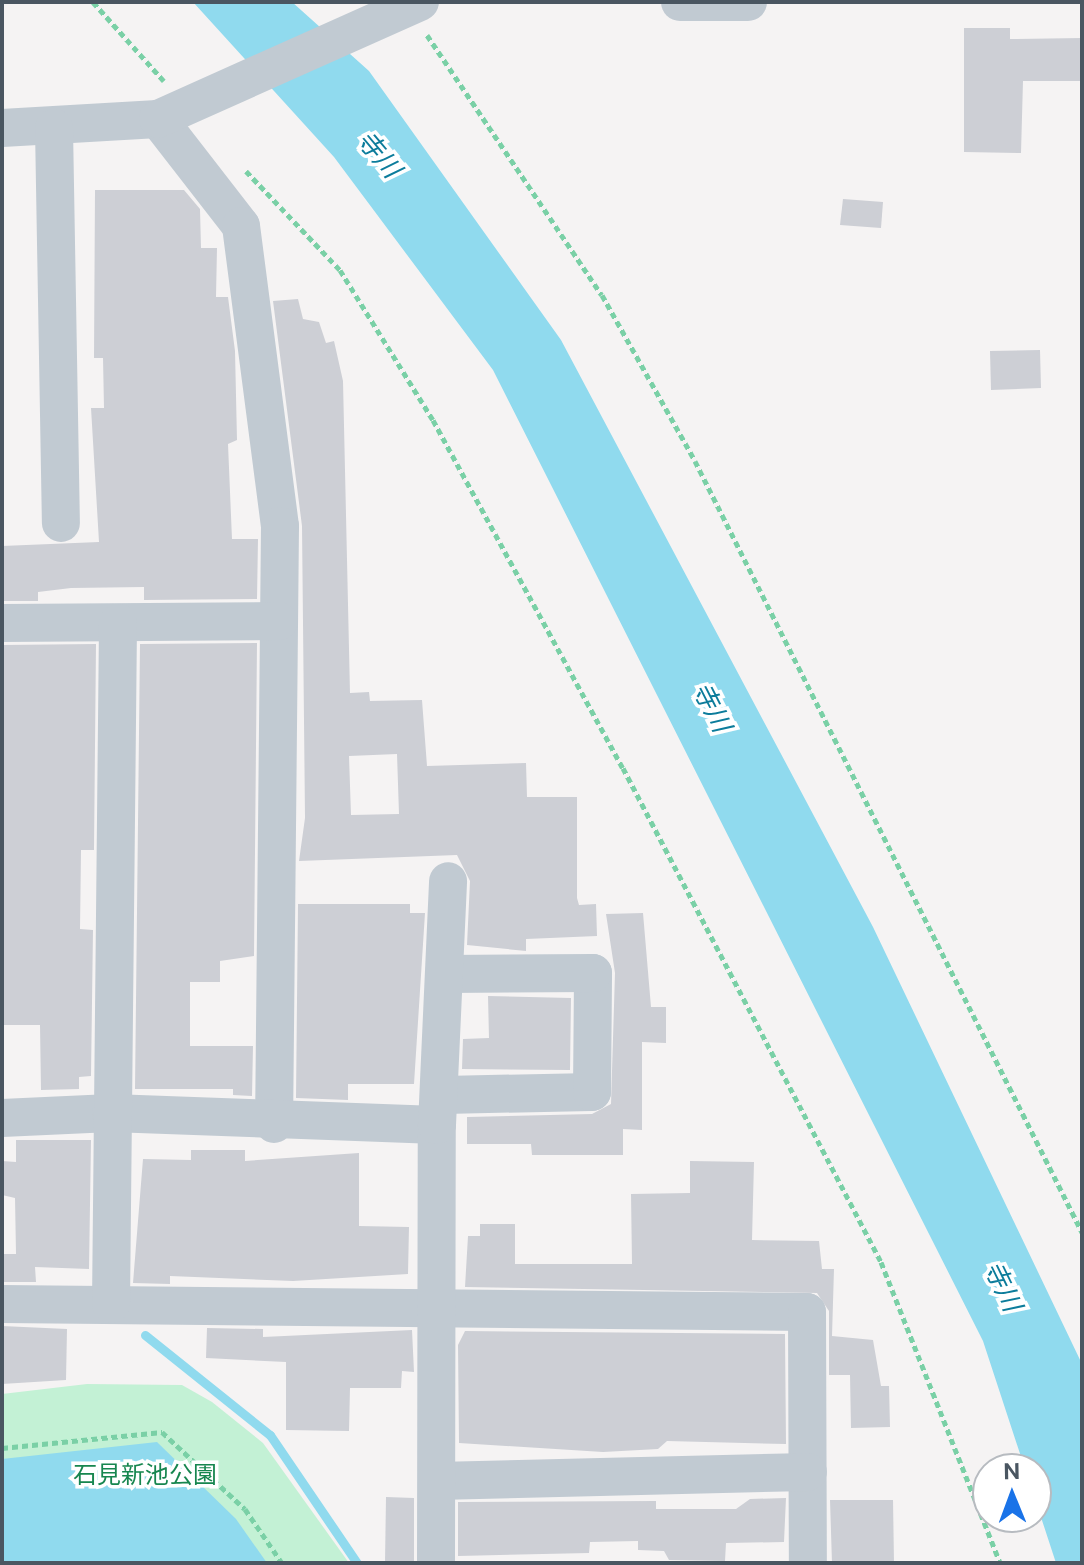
<!DOCTYPE html>
<html>
<head>
<meta charset="utf-8">
<style>
	body { margin:0 }
	#map { position:relative; width:1084px; height:1565px; overflow:hidden; background:#f5f3f3; font-family:"Public Sans","Noto Sans JP",sans-serif }
	div>[style] { position:absolute }
	[style*='--x'] { left:calc(var(--x)*1px); top:calc(var(--y)*1px); width:calc(var(--w)*1px); rotate:calc(var(--a)*1deg) }
	.green>* { inset:0; background:#c3f1d5 }
	.water>* { inset:0; background:#90daee }
	.stream>* { height:9px; margin:-4.5px; padding:0 4.5px; transform-origin:4.5px; border-radius:4.5px; background:#90daee }
	.building>* { inset:0; background:#cdcfd5 }
	.path>* { height:5px; margin-top:-2.5px; transform-origin:0; background:repeating-linear-gradient(90deg,#7ad0a6 0 6px,transparent 0 10px) }
	.street>* { height:38px; margin:-19px; padding:0 19px; transform-origin:19px; border-radius:19px; background:#c1cad2 }
	span { translate:-50% -50%; white-space:nowrap; text-align:center; line-height:1.15; -webkit-text-stroke:7px #fff; paint-order:stroke }
	.park-label { font-size:24px; color:#17864f }
	.water-label { font-size:26px; color:#0c7c9b; font-style:italic }
	.frame { position:absolute; inset:0; border:4px solid #4a5661; pointer-events:none }
	.north { position:absolute; left:972px; top:1453px; width:80px; height:80px; box-sizing:border-box; background:#fff; border:2px solid #b7bbc0; border-radius:50%; rotate:359deg; font-size:22px; font-weight:700; line-height:32px; text-align:center; color:#4a5661 }
	.north::after { content:''; display:block; margin:auto; width:28px; height:36px; background:#1a73e8; clip-path:polygon(50% 0,100% 100%,50% 72%,0 100%) }
</style>
</head>
<body>
<div id="map">
	<div class="green">
		<i style="clip-path:polygon(87px 1384px,182px 1385px,212px 1402px,263px 1443px,349px 1563px,2px 1563px,2px 1394px)"></i>
	</div>
	<div class="water">
		<i style="clip-path:polygon(193px 2px,292px 2px,369px 71px,561px 340px,873px 927px,1082px 1364px,1082px 1563px,1056px 1563px,1036px 1502px,1036px 1469px,1025px 1469px,983px 1341px,493px 370px,334px 157px)"></i>
		<i style="clip-path:polygon(157px 1442px,236px 1519px,267px 1563px,2px 1563px,2px 1459px)"></i>
	</div>
	<div class="stream">
		<i style="--x:145;--y:1335;--w:160;--a:38.7"></i>
		<i style="--x:270;--y:1435;--w:155;--a:55.8"></i>
	</div>
	<div class="building">
		<i style="clip-path:polygon(964px 28px,1010px 28px,1010px 39px,1082px 38px,1082px 81px,1023px 81px,1021px 153px,964px 152px)"></i>
		<i style="clip-path:polygon(95px 190px,184px 190px,200px 209px,201px 248px,217px 248px,216px 297px,228px 297px,235px 351px,237px 440px,228px 444px,232px 539px,258px 539px,257px 599px,144px 600px,144px 587px,71px 588px,38px 592px,38px 601px,2px 601px,2px 546px,99px 542px,91px 408px,104px 408px,103px 358px,94px 358px)"></i>
		<i style="clip-path:polygon(843px 199px,883px 202px,881px 228px,840px 225px)"></i>
		<i style="clip-path:polygon(evenodd,298px 299px,303px 319px,319px 322px,326px 343px,334px 341px,343px 381px,350px 693px,369px 692px,370px 701px,422px 700px,427px 766px,526px 763px,527px 797px,577px 797px,577px 898px,579px 905px,596px 904px,597px 936px,526px 939px,526px 951px,467px 945px,470px 881px,457px 855px,299px 861px,305px 818px,302px 526px,273px 301px,298px 299px,397px 754px,399px 814px,351px 815px,349px 756px,397px 754px)"></i>
		<i style="clip-path:polygon(1040px 350px,1041px 388px,991px 390px,990px 351px)"></i>
		<i style="clip-path:polygon(257px 643px,254px 956px,220px 961px,220px 982px,190px 982px,190px 1046px,253px 1046px,252px 1096px,233px 1095px,233px 1089px,135px 1089px,140px 644px)"></i>
		<i style="clip-path:polygon(96px 644px,94px 850px,81px 850px,80px 929px,93px 930px,91px 1076px,79px 1077px,79px 1089px,41px 1090px,40px 1025px,2px 1025px,2px 645px)"></i>
		<i style="clip-path:polygon(298px 904px,410px 904px,410px 913px,425px 913px,414px 1084px,348px 1084px,348px 1100px,296px 1098px)"></i>
		<i style="clip-path:polygon(643px 913px,651px 1007px,666px 1007px,666px 1043px,642px 1042px,642px 1130px,623px 1129px,623px 1155px,532px 1155px,531px 1144px,467px 1144px,467px 1117px,592px 1114px,611px 1104px,615px 973px,606px 914px)"></i>
		<i style="clip-path:polygon(488px 996px,571px 998px,570px 1070px,462px 1069px,463px 1039px,489px 1038px)"></i>
		<i style="clip-path:polygon(16px 1140px,91px 1140px,89px 1269px,35px 1267px,36px 1282px,2px 1282px,2px 1254px,16px 1254px,15px 1198px,2px 1195px,2px 1161px,16px 1162px)"></i>
		<i style="clip-path:polygon(191px 1150px,245px 1150px,245px 1161px,359px 1153px,359px 1226px,409px 1227px,408px 1274px,293px 1281px,170px 1276px,170px 1284px,133px 1283px,143px 1159px,191px 1160px)"></i>
		<i style="clip-path:polygon(690px 1161px,754px 1162px,752px 1240px,819px 1241px,822px 1269px,834px 1269px,832px 1336px,873px 1340px,881px 1386px,889px 1386px,890px 1427px,851px 1428px,850px 1375px,829px 1375px,829px 1311px,817px 1293px,465px 1287px,468px 1236px,480px 1236px,480px 1224px,515px 1224px,515px 1264px,632px 1264px,631px 1194px,690px 1193px)"></i>
		<i style="clip-path:polygon(2px 1326px,67px 1329px,66px 1380px,2px 1384px)"></i>
		<i style="clip-path:polygon(207px 1328px,263px 1329px,263px 1337px,412px 1330px,414px 1372px,402px 1371px,401px 1388px,350px 1388px,349px 1431px,286px 1430px,286px 1362px,206px 1358px)"></i>
		<i style="clip-path:polygon(465px 1331px,785px 1334px,786px 1444px,667px 1441px,658px 1449px,603px 1452px,459px 1443px,458px 1345px)"></i>
		<i style="clip-path:polygon(386px 1497px,414px 1498px,414px 1563px,385px 1563px)"></i>
		<i style="clip-path:polygon(786px 1498px,784px 1542px,726px 1543px,725px 1561px,669px 1560px,664px 1551px,638px 1550px,638px 1541px,590px 1542px,589px 1553px,458px 1556px,458px 1502px,656px 1501px,656px 1509px,736px 1509px,750px 1499px)"></i>
		<i style="clip-path:polygon(830px 1500px,893px 1500px,894px 1563px,832px 1563px)"></i>
	</div>
	<div class="path">
		<i style="--x:93;--y:2;--w:106;--a:48.1"></i>
		<i style="--x:427;--y:35;--w:313;--a:56.1"></i>
		<i style="--x:602;--y:295;--w:190;--a:60.7"></i>
		<i style="--x:695;--y:461;--w:863;--a:63.35"></i>
		<i style="--x:246;--y:171;--w:137;--a:46.5"></i>
		<i style="--x:340;--y:270;--w:176;--a:58.2"></i>
		<i style="--x:433;--y:420;--w:396;--a:61.4"></i>
		<i style="--x:623;--y:768;--w:557;--a:62.42"></i>
		<i style="--x:881;--y:1262;--w:324;--a:68.4"></i>
		<i style="--x:2;--y:1448;--w:161;--a:-5.7"></i>
		<i style="--x:162;--y:1432;--w:113;--a:42.9"></i>
		<i style="--x:245;--y:1509;--w:65;--a:55.6"></i>
	</div>
	<div class="street">
		<i style="--x:680;--y:2;--w:68;--a:0"></i>
		<i style="--x:158;--y:119;--w:135;--a:52.2"></i>
		<i style="--x:241;--y:226;--w:303;--a:82.6"></i>
		<i style="--x:280;--y:526;--w:598;--a:90.57"></i>
		<i style="--x:2;--y:128;--w:156;--a:-3.3"></i>
		<i style="--x:158;--y:119;--w:287;--a:-24.1"></i>
		<i style="--x:54;--y:128;--w:395;--a:89"></i>
		<i style="--x:2;--y:623;--w:277;--a:-0.4"></i>
		<i style="--x:444;--y:1095;--w:148;--a:-1.2"></i>
		<i style="--x:592;--y:1092;--w:119;--a:-89.5"></i>
		<i style="--x:593;--y:973;--w:147;--a:179.6"></i>
		<i style="--x:2;--y:1118;--w:109;--a:-2.6"></i>
		<i style="--x:111;--y:1113;--w:326;--a:2.1"></i>
		<i style="--x:2;--y:1304;--w:805;--a:0.57"></i>
		<i style="--x:807;--y:1312;--w:251;--a:89.8"></i>
		<i style="--x:111;--y:1304;--w:681;--a:-89.41"></i>
		<i style="--x:437;--y:1481;--w:371;--a:-1.4"></i>
		<i style="--x:436;--y:1563;--w:438;--a:-89.9"></i>
		<i style="--x:437;--y:1125;--w:244;--a:-87.4"></i>
	</div>
	<div class="park-label">
		<span style="left:145px;top:1475px">石見新池公園</span>
	</div>
	<div class="water-label">
		<span style="left:379px;top:154px;rotate:50deg">寺川</span>
		<span style="left:712px;top:707px;rotate:63deg">寺川</span>
		<span style="left:1003px;top:1286px;rotate:64deg">寺川</span>
	</div>
	<div class="frame"></div>
	<div class="north">N</div>
</div>
</body>
</html>
